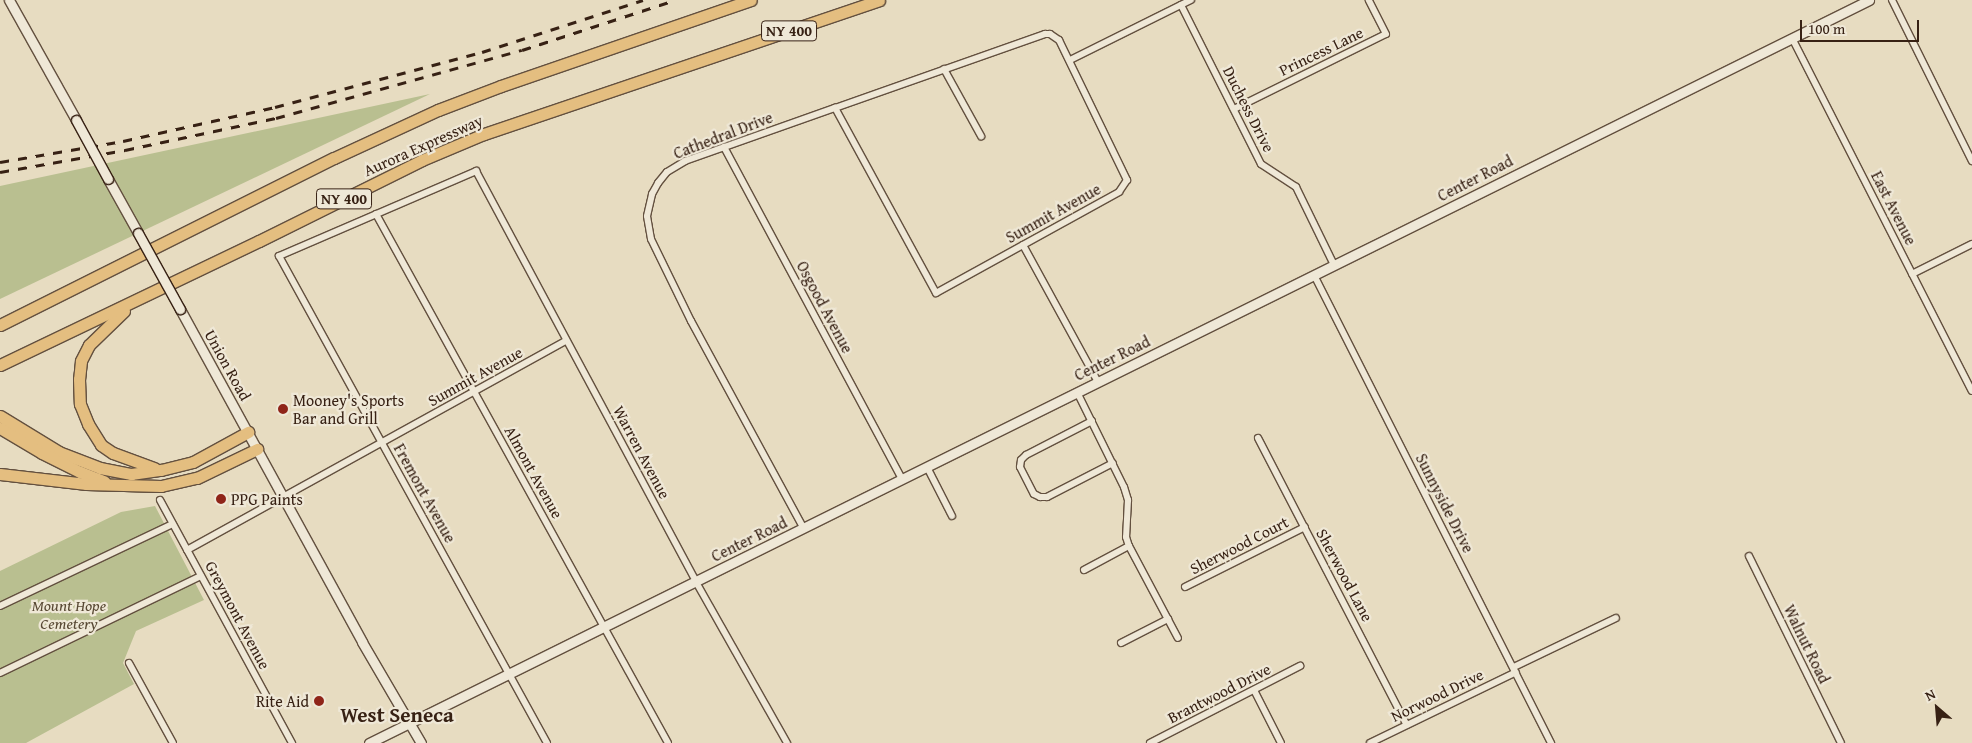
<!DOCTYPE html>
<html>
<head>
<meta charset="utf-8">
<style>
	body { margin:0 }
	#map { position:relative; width:1972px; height:743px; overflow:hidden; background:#e7dcc1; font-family:"Gentium Book Plus",serif }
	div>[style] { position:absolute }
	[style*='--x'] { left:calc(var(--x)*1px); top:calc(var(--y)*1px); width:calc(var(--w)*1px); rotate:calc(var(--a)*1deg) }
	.green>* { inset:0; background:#b9bf90 }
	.roads { filter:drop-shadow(1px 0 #63503f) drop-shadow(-1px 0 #63503f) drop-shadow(0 1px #63503f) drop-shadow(0 -1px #63503f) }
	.street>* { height:6px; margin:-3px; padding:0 3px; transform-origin:3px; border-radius:3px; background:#efe8d7 }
	.secondary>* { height:9px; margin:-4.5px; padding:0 4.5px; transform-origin:4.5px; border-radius:4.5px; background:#efe8d7 }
	.highway>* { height:11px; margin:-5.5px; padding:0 5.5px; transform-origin:5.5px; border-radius:5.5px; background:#e4be80 }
	.rail>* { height:2.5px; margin-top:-1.25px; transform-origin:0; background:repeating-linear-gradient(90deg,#372114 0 9px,transparent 0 18px) }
	.bridges { filter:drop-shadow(1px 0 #372114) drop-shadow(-1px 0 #372114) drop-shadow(0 1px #372114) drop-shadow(0 -1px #372114) }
	.secondary-bridge>* { height:9px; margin:-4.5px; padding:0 4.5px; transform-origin:4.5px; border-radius:4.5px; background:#efe8d7 }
	.dots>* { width:14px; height:14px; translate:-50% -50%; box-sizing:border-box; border:2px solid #efe8d7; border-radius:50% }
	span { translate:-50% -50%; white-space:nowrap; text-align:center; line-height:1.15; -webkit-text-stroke:4.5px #efe8d7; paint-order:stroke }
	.shield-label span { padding:1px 4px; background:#efe8d7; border:1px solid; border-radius:4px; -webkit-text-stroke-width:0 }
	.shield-label { font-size:15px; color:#372114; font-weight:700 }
	.street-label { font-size:16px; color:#372114 }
	.poi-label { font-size:16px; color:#372114 }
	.left { translate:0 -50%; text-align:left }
	.right { translate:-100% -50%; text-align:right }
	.park-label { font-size:16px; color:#584833; font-style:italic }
	.district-label { font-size:21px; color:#372114; font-weight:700 }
	.north { position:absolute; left:1912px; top:683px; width:50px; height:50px; -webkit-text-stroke:4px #efe8d7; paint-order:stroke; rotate:333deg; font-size:14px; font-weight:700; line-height:20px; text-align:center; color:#372114 }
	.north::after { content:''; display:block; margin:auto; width:18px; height:22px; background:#372114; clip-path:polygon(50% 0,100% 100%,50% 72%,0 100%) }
	.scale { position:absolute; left:1800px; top:20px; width:119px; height:22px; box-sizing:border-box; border:2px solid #372114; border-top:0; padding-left:6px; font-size:15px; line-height:18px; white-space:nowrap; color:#372114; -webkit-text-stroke:4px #efe8d7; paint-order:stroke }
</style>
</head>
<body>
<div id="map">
	<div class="green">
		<i style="clip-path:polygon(430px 94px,0 299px,0 186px)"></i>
		<i style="clip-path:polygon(155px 506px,204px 600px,136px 631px,123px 663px,134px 684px,26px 743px,0 743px,0 571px,121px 512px)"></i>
	</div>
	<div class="roads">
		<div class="street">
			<i style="--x:1892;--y:0;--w:180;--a:63.6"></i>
			<i style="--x:1181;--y:5;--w:178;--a:63.3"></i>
			<i style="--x:1261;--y:164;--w:42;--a:33.3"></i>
			<i style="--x:1296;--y:187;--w:87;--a:64"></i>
			<i style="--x:1792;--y:38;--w:396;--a:63"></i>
			<i style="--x:1070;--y:60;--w:135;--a:-26.4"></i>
			<i style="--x:944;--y:69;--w:77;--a:61.1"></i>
			<i style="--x:1234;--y:109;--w:169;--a:-26.3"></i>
			<i style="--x:1386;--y:34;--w:38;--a:-117"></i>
			<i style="--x:724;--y:147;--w:377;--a:61.8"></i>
			<i style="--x:376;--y:214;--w:604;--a:61.1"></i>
			<i style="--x:1023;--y:245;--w:156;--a:61.3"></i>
			<i style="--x:1912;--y:274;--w:67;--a:-26.6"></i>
			<i style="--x:1314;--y:275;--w:525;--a:63.14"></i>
			<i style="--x:1077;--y:392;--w:106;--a:63.7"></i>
			<i style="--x:1124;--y:487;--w:14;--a:73"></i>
			<i style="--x:1128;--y:500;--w:37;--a:93"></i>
			<i style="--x:1126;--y:537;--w:9;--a:72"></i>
			<i style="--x:1129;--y:546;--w:104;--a:62"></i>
			<i style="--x:1092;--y:421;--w:74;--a:152.7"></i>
			<i style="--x:1026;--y:455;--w:7;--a:135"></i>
			<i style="--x:1021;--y:460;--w:7;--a:98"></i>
			<i style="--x:1020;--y:467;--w:30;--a:63"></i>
			<i style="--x:1034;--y:494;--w:7;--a:27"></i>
			<i style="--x:1040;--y:497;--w:7;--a:0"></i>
			<i style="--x:1047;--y:497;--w:74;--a:-27.3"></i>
			<i style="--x:1258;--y:438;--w:323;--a:62.6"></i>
			<i style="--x:927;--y:467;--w:55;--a:63"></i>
			<i style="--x:160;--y:500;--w:277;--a:61.5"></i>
			<i style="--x:804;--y:529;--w:237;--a:-118.5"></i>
			<i style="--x:691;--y:321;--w:91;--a:-116"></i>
			<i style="--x:651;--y:239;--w:23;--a:-100"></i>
			<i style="--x:647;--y:216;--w:23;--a:-77"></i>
			<i style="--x:652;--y:194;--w:13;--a:-61"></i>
			<i style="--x:658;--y:183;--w:14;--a:-51"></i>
			<i style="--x:667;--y:172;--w:21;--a:-31"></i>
			<i style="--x:685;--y:161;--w:159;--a:-19.5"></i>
			<i style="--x:835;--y:108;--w:223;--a:-19.4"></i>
			<i style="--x:1045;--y:34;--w:5;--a:0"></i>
			<i style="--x:1050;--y:34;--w:11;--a:34"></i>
			<i style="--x:1059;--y:40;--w:156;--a:64.1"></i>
			<i style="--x:1127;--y:180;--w:14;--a:124"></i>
			<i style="--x:1119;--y:192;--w:209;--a:151.1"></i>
			<i style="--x:936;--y:293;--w:211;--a:-118.6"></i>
			<i style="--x:187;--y:550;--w:433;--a:-28.9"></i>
			<i style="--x:1749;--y:556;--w:208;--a:63.8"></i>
			<i style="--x:1084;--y:570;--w:51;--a:-28.1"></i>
			<i style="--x:1185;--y:587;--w:134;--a:-26.6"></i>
			<i style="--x:0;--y:606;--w:191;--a:-25.4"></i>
			<i style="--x:1121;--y:643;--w:53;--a:-27.1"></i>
			<i style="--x:129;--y:663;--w:91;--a:61.2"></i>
			<i style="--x:1514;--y:667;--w:113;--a:-25.7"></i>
			<i style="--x:0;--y:673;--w:223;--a:-25.8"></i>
			<i style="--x:1254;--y:690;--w:59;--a:63"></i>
			<i style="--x:547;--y:743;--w:556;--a:-118.82"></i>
			<i style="--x:279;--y:256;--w:215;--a:-23.3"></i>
			<i style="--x:476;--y:171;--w:466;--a:61.8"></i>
			<i style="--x:696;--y:582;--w:185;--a:60.5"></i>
			<i style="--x:1150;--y:743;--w:169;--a:-27.2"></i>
			<i style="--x:1370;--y:743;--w:162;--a:-25.9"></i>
		</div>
		<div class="secondary">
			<i style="--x:9;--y:0;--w:137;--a:60.8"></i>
			<i style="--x:108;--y:179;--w:62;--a:60.9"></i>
			<i style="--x:180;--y:309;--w:379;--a:61.3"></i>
			<i style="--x:362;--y:642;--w:117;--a:59.7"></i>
			<i style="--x:369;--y:743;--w:1674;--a:-26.35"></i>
		</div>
		<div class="highway">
			<i style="--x:124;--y:311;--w:49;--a:135.8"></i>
			<i style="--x:89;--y:345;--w:18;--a:117"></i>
			<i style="--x:81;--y:361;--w:18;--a:96"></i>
			<i style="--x:79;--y:379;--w:25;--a:88"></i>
			<i style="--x:80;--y:404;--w:22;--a:68"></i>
			<i style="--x:88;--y:424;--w:25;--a:58"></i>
			<i style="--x:101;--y:445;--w:14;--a:34"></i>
			<i style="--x:113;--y:453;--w:44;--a:20.1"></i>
			<i style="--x:0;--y:325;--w:373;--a:-26.6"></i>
			<i style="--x:334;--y:158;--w:115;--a:-24.8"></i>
			<i style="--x:438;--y:110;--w:67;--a:-20.9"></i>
			<i style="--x:501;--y:86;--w:264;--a:-19"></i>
			<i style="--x:0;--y:365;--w:287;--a:-25.6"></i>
			<i style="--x:259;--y:241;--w:182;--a:-26.4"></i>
			<i style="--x:422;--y:160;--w:67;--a:-22.8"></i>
			<i style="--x:484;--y:134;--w:417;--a:-18.7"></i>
			<i style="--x:0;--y:416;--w:69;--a:31.4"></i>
			<i style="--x:59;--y:452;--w:44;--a:21.3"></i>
			<i style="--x:100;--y:468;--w:32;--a:11"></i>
			<i style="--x:131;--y:474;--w:30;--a:-8"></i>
			<i style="--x:161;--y:470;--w:33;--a:-14"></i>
			<i style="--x:193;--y:462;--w:63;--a:-28.6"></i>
			<i style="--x:0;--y:428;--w:49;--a:30.8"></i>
			<i style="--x:42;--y:453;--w:42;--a:26.6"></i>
			<i style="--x:80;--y:472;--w:26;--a:21"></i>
			<i style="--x:0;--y:474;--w:87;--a:6.6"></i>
			<i style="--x:86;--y:484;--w:75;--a:1.5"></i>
			<i style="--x:161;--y:486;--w:37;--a:-13"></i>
			<i style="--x:197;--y:478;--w:67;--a:-25.8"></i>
		</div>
	</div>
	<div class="rail">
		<i style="--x:0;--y:162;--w:125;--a:-9.7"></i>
		<i style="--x:123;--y:141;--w:156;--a:-12.6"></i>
		<i style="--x:275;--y:107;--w:214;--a:-14.9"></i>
		<i style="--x:482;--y:52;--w:169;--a:-17.9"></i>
		<i style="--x:0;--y:172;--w:127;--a:-10"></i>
		<i style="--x:125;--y:150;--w:154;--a:-12"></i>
		<i style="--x:276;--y:118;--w:255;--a:-15.5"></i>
		<i style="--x:522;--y:50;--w:161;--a:-18.1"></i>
	</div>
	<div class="bridges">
		<div class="secondary-bridge">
			<i style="--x:76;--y:120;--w:67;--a:61.5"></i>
			<i style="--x:138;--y:233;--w:87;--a:61.1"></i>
		</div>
	</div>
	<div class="dots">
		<i style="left:283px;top:409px;background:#8f2418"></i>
		<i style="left:221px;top:499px;background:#8f2418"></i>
		<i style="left:319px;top:701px;background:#8f2418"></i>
	</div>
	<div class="shield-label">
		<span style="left:789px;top:31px">NY 400</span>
		<span style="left:344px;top:199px">NY 400</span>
	</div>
	<div class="street-label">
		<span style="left:1321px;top:51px;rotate:-26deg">Princess Lane</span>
		<span style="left:1249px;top:109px;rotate:63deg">Duchess Drive</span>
		<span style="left:723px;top:135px;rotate:-21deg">Cathedral Drive</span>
		<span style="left:423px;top:145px;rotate:-24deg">Aurora Expressway</span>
		<span style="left:1475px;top:178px;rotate:-27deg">Center Road</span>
		<span style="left:1894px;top:208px;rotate:63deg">East Avenue</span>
		<span style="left:1053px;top:213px;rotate:-29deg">Summit Avenue</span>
		<span style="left:825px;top:307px;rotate:62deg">Osgood Avenue</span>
		<span style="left:1112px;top:358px;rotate:-26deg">Center Road</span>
		<span style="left:228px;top:365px;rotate:61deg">Union Road</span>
		<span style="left:475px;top:376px;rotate:-29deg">Summit Avenue</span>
		<span style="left:642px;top:452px;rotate:62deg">Warren Avenue</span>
		<span style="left:534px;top:472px;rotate:61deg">Almont Avenue</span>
		<span style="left:425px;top:493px;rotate:61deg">Fremont Avenue</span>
		<span style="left:1445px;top:503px;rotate:63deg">Sunnyside Drive</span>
		<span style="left:749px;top:539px;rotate:-26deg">Center Road</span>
		<span style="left:1239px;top:545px;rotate:-27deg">Sherwood Court</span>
		<span style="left:1345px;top:575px;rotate:62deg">Sherwood Lane</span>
		<span style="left:238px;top:615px;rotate:62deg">Greymont Avenue</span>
		<span style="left:1807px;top:644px;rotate:64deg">Walnut Road</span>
		<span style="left:1219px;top:693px;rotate:-27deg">Brantwood Drive</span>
		<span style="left:1437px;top:695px;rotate:-26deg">Norwood Drive</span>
	</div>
	<div class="poi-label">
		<span class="left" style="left:293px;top:409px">Mooney's Sports<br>Bar and Grill</span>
		<span class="left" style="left:231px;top:499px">PPG Paints</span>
		<span class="right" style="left:309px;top:701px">Rite Aid</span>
	</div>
	<div class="park-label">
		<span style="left:69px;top:614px">Mount Hope<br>Cemetery</span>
	</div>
	<div class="district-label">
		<span style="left:397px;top:715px">West Seneca</span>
	</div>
	<div class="north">N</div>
	<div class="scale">100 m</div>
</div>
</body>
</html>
